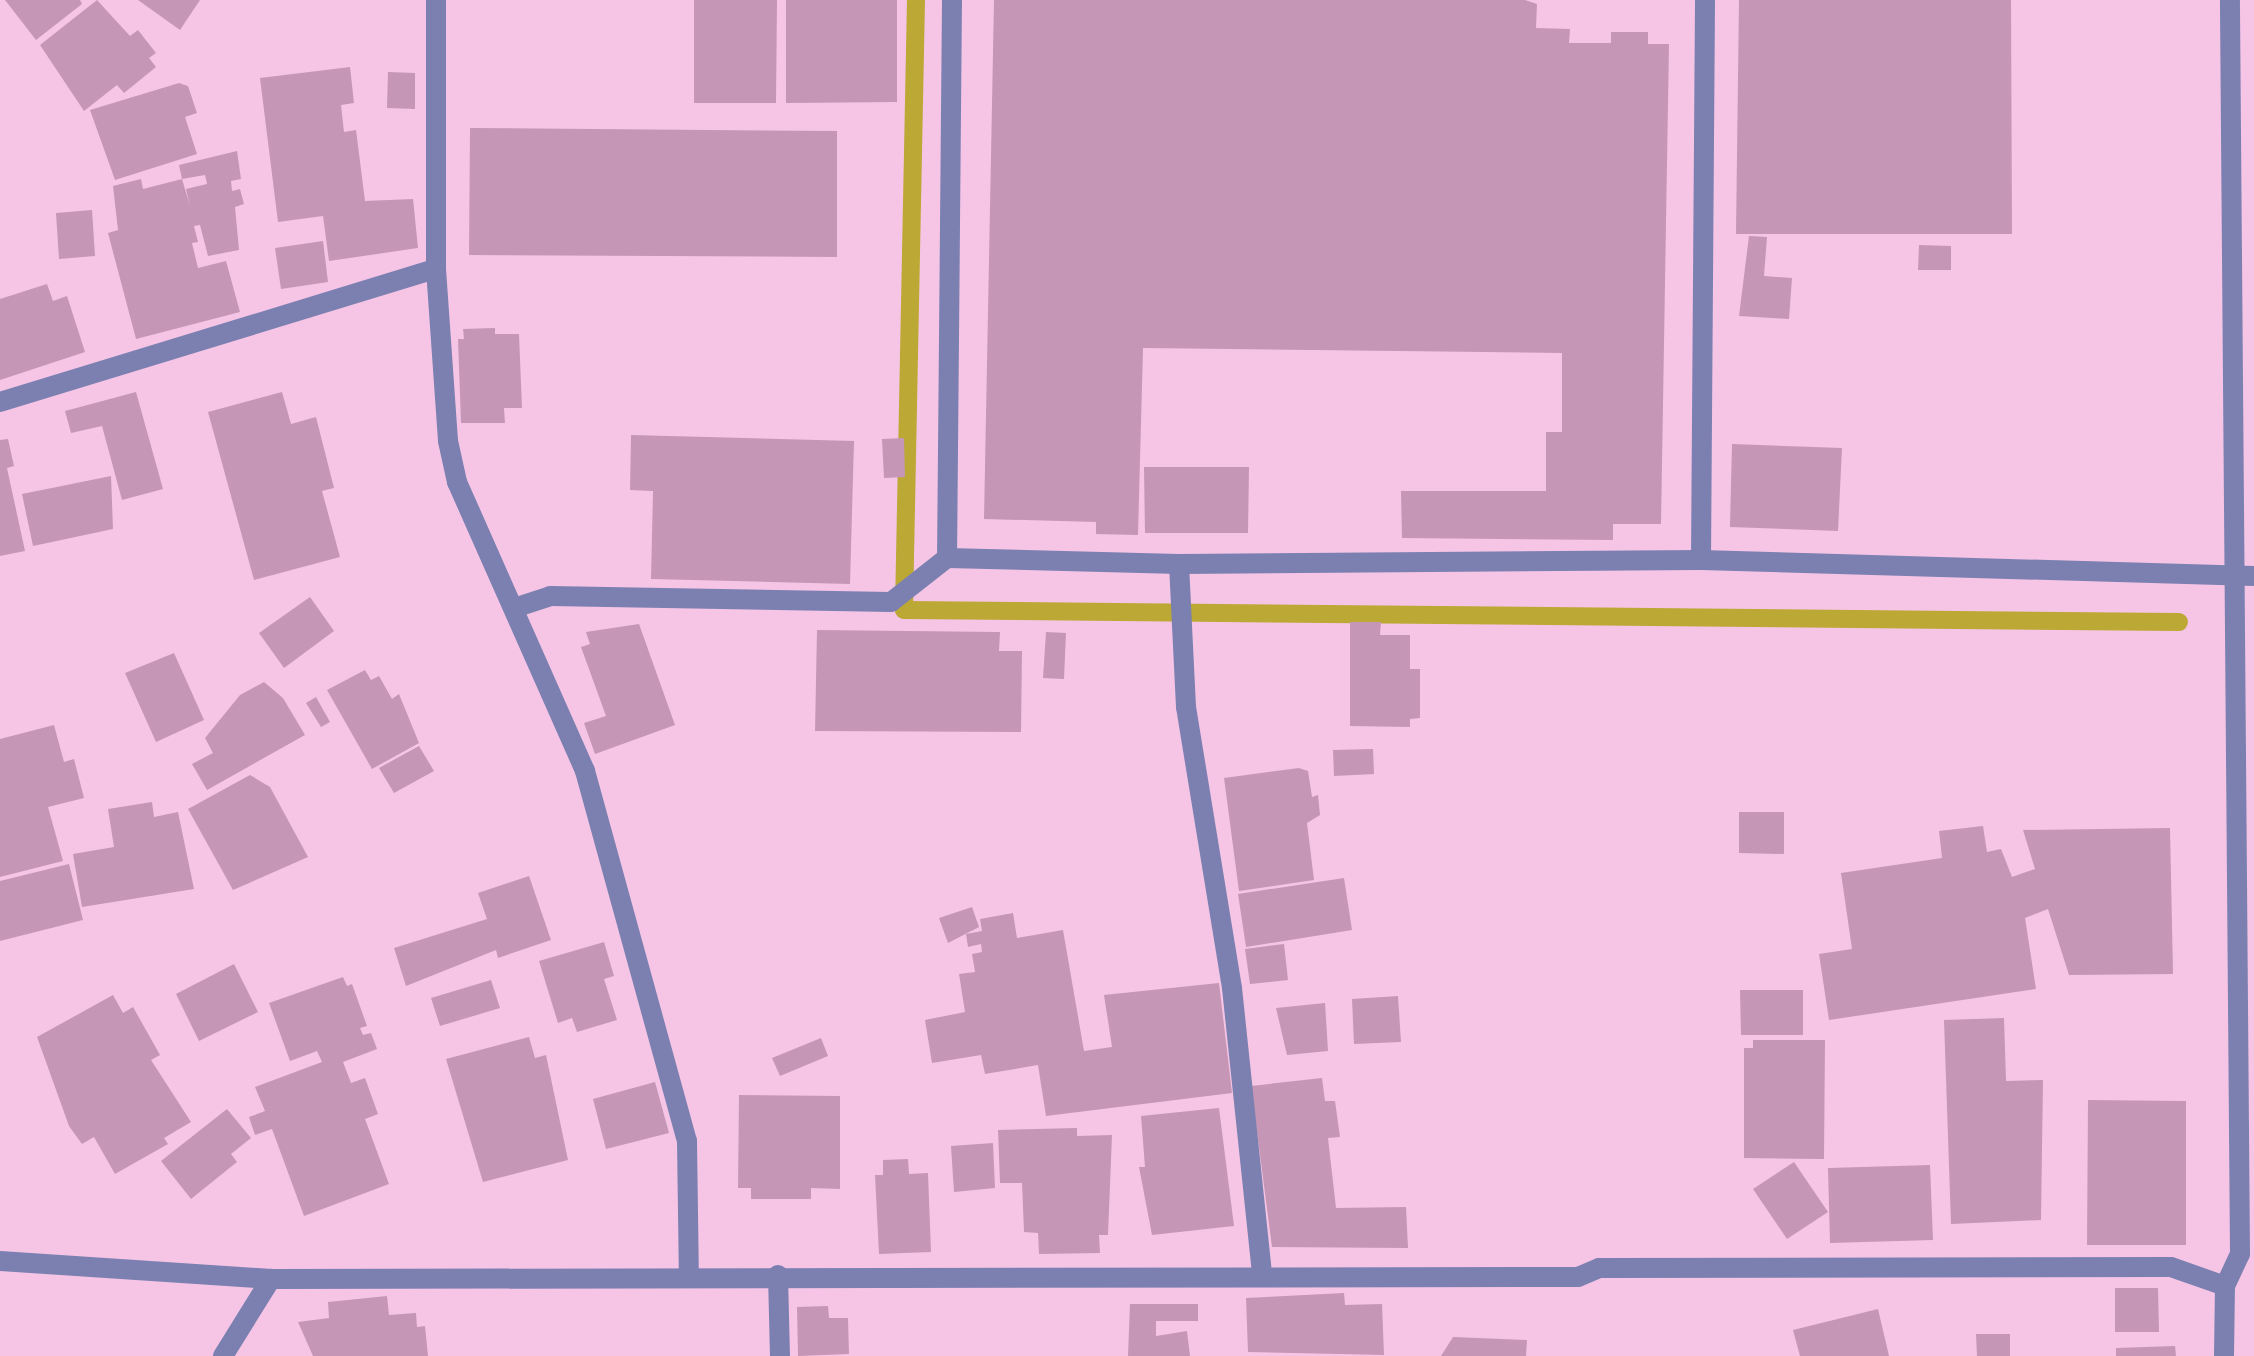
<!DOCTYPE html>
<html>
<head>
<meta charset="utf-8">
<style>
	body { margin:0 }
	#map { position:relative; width:2254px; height:1356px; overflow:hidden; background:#f6c5e6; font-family:Raleway,sans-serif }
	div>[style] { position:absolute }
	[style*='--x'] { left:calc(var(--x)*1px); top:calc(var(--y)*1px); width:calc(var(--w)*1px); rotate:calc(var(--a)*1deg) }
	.stream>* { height:18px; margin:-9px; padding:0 9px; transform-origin:9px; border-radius:9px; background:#bca834 }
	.building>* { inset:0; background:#c696b6 }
	.street>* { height:20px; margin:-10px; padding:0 10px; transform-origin:10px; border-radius:10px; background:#7b80b1 }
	span { translate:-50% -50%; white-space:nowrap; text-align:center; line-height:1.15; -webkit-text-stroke:8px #fed6f0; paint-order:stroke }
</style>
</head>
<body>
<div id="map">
	<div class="stream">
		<i style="--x:916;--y:0;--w:610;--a:91.13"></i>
		<i style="--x:904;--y:610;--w:1275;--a:0.54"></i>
	</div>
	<div class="building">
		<i style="clip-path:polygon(5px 0,80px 0,82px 4px,36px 40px)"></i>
		<i style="clip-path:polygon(97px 0,130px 36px,138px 30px,156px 53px,149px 58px,156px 67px,124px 93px,117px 85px,84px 111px,40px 45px)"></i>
		<i style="clip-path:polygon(138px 0,200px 0,180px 30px)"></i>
		<i style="clip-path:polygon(694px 0,777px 0,776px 103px,694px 103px)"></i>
		<i style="clip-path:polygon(786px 0,897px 0,897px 102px,786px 103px)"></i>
		<i style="clip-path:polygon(994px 0,1525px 0,1537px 4px,1536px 28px,1570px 29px,1569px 43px,1611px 43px,1611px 32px,1648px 32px,1648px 44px,1669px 44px,1661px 524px,1613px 524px,1613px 540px,1402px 538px,1401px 491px,1546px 491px,1546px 432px,1562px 432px,1562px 353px,1143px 348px,1138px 535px,1096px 534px,1096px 522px,984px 519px)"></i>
		<i style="clip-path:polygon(1739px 0,2011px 0,2012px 234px,1736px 234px)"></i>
		<i style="clip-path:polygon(350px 67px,354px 103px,341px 105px,344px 132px,356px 130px,365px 201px,413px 199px,418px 248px,329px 261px,323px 216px,278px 222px,260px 78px)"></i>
		<i style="clip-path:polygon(388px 72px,415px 73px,415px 109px,387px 108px)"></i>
		<i style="clip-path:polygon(179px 83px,188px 86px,197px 113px,185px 117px,197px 154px,115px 180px,90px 110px)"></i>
		<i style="clip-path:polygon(470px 128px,837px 131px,837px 257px,469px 255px)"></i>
		<i style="clip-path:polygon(237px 151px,241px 179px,231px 181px,232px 191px,240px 189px,244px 204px,235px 207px,239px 250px,208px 256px,200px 225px,194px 226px,198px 242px,192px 243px,198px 268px,226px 261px,240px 312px,136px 339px,108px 233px,118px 230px,113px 186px,141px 179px,143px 189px,182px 179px,190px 206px,186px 189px,207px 184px,205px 175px,182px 179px,179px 165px)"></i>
		<i style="clip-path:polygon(92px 210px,95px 256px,59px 259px,56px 213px)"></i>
		<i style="clip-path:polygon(1749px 236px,1767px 237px,1764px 276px,1792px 278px,1789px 319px,1739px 316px)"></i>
		<i style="clip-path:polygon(323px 241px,328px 282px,281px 289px,275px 248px)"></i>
		<i style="clip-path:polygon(1919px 245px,1951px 246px,1951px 270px,1918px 270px)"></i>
		<i style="clip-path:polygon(47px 284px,53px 301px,67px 296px,85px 352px,0 380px,0 299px)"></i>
		<i style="clip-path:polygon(495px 328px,495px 334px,519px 334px,522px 408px,504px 408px,505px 423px,461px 423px,458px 339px,464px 339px,463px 329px)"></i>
		<i style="clip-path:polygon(136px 392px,163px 489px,122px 500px,102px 426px,71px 433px,65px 411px)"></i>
		<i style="clip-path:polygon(282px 392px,291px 424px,316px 417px,334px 488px,322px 491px,340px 557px,254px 580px,208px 412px)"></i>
		<i style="clip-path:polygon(631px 435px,854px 441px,850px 584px,651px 579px,653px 491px,630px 490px)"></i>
		<i style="clip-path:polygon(904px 438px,905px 477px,884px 478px,882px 439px)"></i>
		<i style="clip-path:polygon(8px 439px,14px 466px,7px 468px,25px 551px,0 556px,0 440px)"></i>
		<i style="clip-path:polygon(1732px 444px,1842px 448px,1838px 531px,1730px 527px)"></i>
		<i style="clip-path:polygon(1144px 467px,1249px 467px,1248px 533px,1145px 533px)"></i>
		<i style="clip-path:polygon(111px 476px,113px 529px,33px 546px,22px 494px)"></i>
		<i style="clip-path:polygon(310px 597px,334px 631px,284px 668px,259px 633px)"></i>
		<i style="clip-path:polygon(1350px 622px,1381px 622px,1380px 635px,1410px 635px,1410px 669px,1420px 669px,1420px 718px,1410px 719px,1410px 727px,1350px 726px)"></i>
		<i style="clip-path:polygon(639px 624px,675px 725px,595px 754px,584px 723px,606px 716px,581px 647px,590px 644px,586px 632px)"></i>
		<i style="clip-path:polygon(817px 630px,1000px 632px,999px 651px,1022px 651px,1021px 732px,815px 731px)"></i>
		<i style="clip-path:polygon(1046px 632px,1066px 633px,1064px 679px,1043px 678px)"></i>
		<i style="clip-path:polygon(174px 653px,204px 720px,156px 742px,125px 673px)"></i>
		<i style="clip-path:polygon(365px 670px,371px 680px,379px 676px,392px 699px,399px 694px,419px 743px,372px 769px,327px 690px)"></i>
		<i style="clip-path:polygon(264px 682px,283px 698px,305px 735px,207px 790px,192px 764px,213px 753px,205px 738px,240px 695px)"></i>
		<i style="clip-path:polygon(316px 697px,330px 722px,321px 727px,306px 703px)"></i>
		<i style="clip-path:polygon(54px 725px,64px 762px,74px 759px,84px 798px,48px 807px,63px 861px,0 877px,0 739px)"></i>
		<i style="clip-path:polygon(419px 746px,434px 771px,394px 793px,379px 768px)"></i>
		<i style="clip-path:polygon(1373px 749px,1374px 774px,1334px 776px,1333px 750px)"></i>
		<i style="clip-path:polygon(1299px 768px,1308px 771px,1312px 797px,1318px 795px,1320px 815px,1307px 823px,1314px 880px,1239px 891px,1224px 778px)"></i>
		<i style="clip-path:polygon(250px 775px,270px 787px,308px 857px,233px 890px,188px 809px)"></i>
		<i style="clip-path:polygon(152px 802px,154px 817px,178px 812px,194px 889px,82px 907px,73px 854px,114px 847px,108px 809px)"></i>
		<i style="clip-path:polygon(1739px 812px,1784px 812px,1784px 854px,1739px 853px)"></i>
		<i style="clip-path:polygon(1983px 826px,1987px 852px,2001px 849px,2012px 877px,2035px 869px,2023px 830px,2170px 828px,2173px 974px,2069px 975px,2048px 909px,2025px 918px,2036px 989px,1829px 1020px,1819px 954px,1852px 949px,1841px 873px,1942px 858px,1939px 831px)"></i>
		<i style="clip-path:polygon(69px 864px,83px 920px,0 941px,0 881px)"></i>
		<i style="clip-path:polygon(529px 876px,551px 940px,498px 958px,496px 950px,406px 986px,394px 948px,487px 919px,478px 893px)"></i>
		<i style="clip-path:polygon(1344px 878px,1352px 930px,1246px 947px,1238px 894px)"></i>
		<i style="clip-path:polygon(972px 907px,979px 927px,948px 943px,939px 918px)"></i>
		<i style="clip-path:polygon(1013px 913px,1017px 938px,1063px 930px,1084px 1051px,1112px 1047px,1104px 995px,1219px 983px,1232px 1093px,1046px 1116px,1038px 1065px,985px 1074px,981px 1055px,932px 1063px,925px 1020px,965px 1012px,959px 974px,975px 972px,972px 954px,982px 952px,981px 944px,968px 947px,966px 934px,982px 931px,980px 919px)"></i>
		<i style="clip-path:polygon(604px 942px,614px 976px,604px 979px,617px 1020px,577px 1032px,572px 1018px,558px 1023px,539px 961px)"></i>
		<i style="clip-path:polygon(1284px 944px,1288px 980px,1250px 984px,1245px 949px)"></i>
		<i style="clip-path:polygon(234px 964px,258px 1012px,199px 1041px,176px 994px)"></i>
		<i style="clip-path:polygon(343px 977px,347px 986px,352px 984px,367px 1026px,360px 1028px,363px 1035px,371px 1033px,377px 1049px,343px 1062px,351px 1083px,365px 1078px,378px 1114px,365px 1119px,389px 1184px,304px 1216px,272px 1129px,255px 1135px,249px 1117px,265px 1111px,255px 1087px,322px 1062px,317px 1051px,290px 1061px,269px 1003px)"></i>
		<i style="clip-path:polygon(491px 980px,500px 1008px,440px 1026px,431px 998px)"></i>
		<i style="clip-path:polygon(1740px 990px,1803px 990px,1803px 1035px,1741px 1035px)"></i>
		<i style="clip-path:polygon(113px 995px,123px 1013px,133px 1007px,160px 1055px,151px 1060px,191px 1122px,164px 1138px,168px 1144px,115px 1174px,94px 1137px,82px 1144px,69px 1126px,37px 1037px)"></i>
		<i style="clip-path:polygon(1398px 996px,1401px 1042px,1354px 1044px,1352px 999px)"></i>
		<i style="clip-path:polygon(1325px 1003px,1328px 1051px,1287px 1055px,1276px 1008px)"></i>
		<i style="clip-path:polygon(2004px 1018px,2006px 1081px,2043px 1080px,2041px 1220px,1951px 1224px,1944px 1020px)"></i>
		<i style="clip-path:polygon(529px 1037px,535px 1058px,546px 1055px,568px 1160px,483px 1182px,446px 1059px)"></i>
		<i style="clip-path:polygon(821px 1038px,828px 1056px,780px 1076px,772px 1058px)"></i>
		<i style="clip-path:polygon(1753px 1040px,1825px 1040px,1824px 1159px,1744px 1158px,1744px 1048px,1753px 1048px)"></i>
		<i style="clip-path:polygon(1322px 1078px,1325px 1101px,1335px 1101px,1340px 1137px,1328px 1138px,1336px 1208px,1406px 1207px,1408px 1248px,1272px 1247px,1251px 1086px)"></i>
		<i style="clip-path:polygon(655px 1082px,669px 1133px,606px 1149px,593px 1099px)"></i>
		<i style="clip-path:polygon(739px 1095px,840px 1096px,840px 1189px,811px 1188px,811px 1199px,751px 1199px,751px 1188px,738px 1188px)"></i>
		<i style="clip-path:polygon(2088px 1100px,2186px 1101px,2186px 1245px,2087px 1245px)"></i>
		<i style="clip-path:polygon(1219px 1108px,1234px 1226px,1152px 1235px,1139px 1167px,1145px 1167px,1141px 1116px)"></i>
		<i style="clip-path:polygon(227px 1109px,251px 1138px,231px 1154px,237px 1162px,191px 1199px,161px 1161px)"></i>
		<i style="clip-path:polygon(1077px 1128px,1077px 1136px,1112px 1135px,1108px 1235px,1099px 1235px,1100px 1253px,1039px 1254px,1038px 1233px,1024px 1232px,1022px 1183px,1000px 1183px,998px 1130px)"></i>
		<i style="clip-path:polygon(993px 1143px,995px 1188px,954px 1192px,951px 1146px)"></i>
		<i style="clip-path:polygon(908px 1159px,909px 1174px,928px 1173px,931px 1252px,879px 1254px,875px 1175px,883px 1175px,883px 1160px)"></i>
		<i style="clip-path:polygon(1794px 1162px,1828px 1212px,1787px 1239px,1753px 1189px)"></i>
		<i style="clip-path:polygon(1930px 1165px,1933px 1240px,1830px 1243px,1828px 1168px)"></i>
		<i style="clip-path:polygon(2115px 1288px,2158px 1288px,2159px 1332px,2115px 1332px)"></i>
		<i style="clip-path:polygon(1344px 1293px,1345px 1305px,1382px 1304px,1384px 1355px,1248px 1352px,1246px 1298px)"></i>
		<i style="clip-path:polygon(387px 1296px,389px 1315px,416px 1313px,417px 1327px,425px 1326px,428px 1356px,313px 1356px,298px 1322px,329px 1318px,328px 1302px)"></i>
		<i style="clip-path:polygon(1130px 1304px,1198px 1304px,1198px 1321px,1156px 1321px,1156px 1336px,1187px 1331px,1190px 1356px,1128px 1356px)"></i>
		<i style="clip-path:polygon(828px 1306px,829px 1318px,848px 1318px,849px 1354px,798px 1356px,797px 1307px)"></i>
		<i style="clip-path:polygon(1878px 1309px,1889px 1356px,1800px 1356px,1793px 1330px)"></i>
		<i style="clip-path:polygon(1976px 1334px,2010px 1334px,2010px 1356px,1977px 1356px)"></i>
		<i style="clip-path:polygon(1453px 1337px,1527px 1340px,1526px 1356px,1441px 1356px)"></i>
		<i style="clip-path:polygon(2175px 1346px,2176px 1356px,2116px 1356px,2116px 1348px)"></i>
	</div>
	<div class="street">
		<i style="--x:436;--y:0;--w:269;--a:90"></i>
		<i style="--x:436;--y:269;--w:172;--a:86"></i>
		<i style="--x:448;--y:441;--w:42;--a:77.6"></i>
		<i style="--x:457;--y:482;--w:316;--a:66.1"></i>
		<i style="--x:585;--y:771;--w:384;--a:74.6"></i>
		<i style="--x:687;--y:1141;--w:136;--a:89.2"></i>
		<i style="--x:952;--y:0;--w:558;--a:90.51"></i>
		<i style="--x:947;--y:558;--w:232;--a:1.5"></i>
		<i style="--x:1179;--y:564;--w:522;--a:-0.44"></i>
		<i style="--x:1701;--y:560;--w:553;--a:1.66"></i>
		<i style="--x:0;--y:402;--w:456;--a:-17"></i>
		<i style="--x:1701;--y:560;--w:560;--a:-89.59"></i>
		<i style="--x:1179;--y:564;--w:143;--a:87.2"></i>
		<i style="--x:1186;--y:707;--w:285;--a:80.7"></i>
		<i style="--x:1232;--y:988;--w:289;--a:84"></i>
		<i style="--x:514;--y:608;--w:38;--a:-18"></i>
		<i style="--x:550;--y:596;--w:341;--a:1"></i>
		<i style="--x:891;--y:602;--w:71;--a:-38.2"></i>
		<i style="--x:0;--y:1261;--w:272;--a:3.8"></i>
		<i style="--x:271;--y:1279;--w:1307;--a:-0.09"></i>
		<i style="--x:1578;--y:1277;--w:23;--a:-23"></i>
		<i style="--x:1599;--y:1268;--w:572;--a:-0.1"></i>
		<i style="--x:2171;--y:1267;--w:57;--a:19.4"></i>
		<i style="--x:778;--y:1275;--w:81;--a:88.6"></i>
		<i style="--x:223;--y:1356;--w:91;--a:-58.1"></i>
		<i style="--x:2224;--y:1356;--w:70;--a:-89.2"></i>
		<i style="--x:2225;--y:1286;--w:35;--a:-65"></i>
		<i style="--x:2240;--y:1254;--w:1254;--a:-90.46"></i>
	</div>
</div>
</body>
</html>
